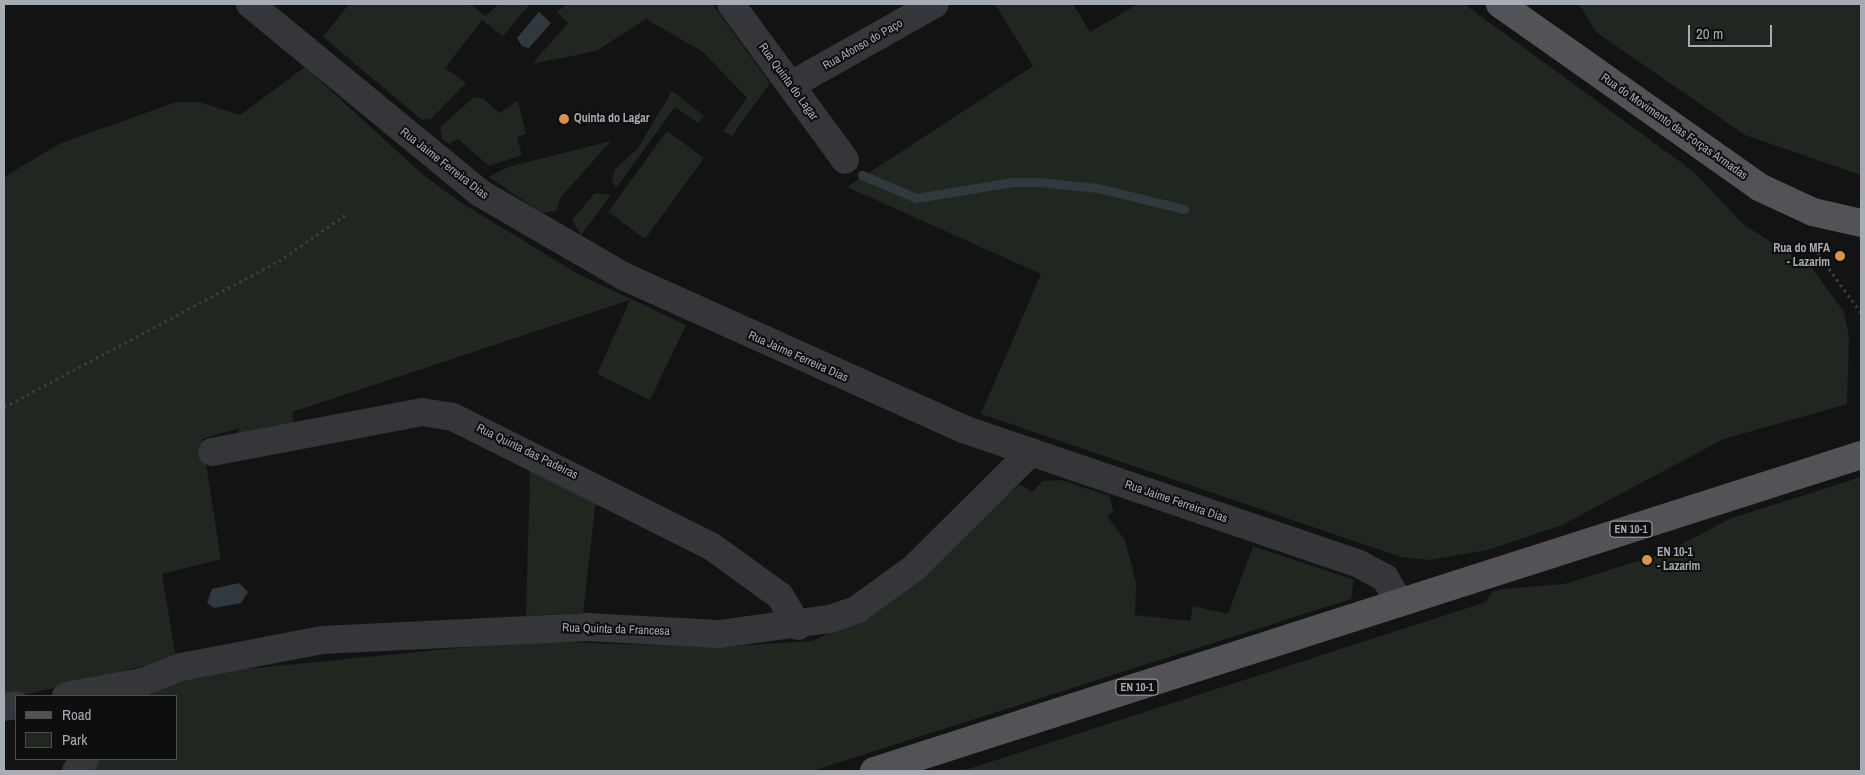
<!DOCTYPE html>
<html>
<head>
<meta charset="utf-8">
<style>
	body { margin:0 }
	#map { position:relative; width:1865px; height:775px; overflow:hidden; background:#131314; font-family:"Archivo Narrow",sans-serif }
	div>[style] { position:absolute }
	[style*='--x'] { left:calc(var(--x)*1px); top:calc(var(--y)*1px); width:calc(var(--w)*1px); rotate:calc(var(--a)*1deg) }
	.green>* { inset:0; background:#202620 }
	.water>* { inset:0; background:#30393d }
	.stream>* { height:9px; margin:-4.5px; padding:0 4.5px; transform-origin:4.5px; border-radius:4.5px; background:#30393d }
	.path>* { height:3px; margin-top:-1.5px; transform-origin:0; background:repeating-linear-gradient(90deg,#3b3d40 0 2.5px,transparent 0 6.5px) }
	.minor>* { height:28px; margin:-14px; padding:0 14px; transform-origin:14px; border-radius:14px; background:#353639 }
	.major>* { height:28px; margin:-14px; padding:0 14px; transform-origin:14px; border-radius:14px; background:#515357 }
	.dots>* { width:14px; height:14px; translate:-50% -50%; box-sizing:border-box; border:2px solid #0e0e0f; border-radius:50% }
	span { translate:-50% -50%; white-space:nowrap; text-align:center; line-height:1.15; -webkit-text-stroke:4px #0e0e0f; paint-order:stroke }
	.shield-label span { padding:1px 4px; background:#0e0e0f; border:1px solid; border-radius:4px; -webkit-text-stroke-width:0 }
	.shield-label { font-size:11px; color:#a6acb3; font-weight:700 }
	.street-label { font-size:12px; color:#a6acb3 }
	.poi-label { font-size:12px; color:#a6acb3; font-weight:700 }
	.left { translate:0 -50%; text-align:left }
	.right { translate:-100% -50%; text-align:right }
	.frame { position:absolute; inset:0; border:5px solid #a6acb3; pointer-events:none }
	.legend { position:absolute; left:15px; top:695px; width:162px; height:65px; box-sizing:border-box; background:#0e0e0f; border:1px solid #4b4d51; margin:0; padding:6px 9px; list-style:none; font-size:15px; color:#a6acb3 }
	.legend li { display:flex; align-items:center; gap:10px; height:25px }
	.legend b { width:25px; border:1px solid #4b4d51 }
	.scale { position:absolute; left:1688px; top:25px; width:84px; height:22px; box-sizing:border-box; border:2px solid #a6acb3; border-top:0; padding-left:6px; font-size:15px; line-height:18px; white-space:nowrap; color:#a6acb3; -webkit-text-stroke:4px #0e0e0f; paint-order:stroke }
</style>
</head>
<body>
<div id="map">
	<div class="green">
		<i style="clip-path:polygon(349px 4px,470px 4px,485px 16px,499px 4px,530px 4px,503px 36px,482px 20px,445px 68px,466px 83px,431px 119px,422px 120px,323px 37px)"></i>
		<i style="clip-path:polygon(567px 4px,712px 4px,770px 83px,732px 136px,723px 131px,747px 98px,703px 52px,646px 19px,596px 51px,532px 64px,568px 23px,557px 12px)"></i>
		<i style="clip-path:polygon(995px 4px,1073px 4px,1090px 32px,1138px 4px,1464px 4px,1694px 172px,1743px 224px,1811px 267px,1844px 312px,1849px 336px,1847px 404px,1724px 439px,1562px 525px,1488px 550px,1429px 560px,1401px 557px,981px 414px,1041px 274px,847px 187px,1033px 66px)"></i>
		<i style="clip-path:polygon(1579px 4px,1861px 4px,1861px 175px,1745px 135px,1596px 32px)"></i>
		<i style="clip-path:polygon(305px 67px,422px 174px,460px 202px,578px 274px,686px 325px,650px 400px,597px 374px,630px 300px,292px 412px,294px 423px,233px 438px,240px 428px,202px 439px,221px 559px,162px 574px,176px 658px,4px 700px,4px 177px,59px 144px,176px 102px,199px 102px,240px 115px)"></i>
		<i style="clip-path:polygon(672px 91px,704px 116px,698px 123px,675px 107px,616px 188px,612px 180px,615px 169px,638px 148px)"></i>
		<i style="clip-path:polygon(473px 98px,483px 98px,499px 113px,518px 101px,526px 134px,517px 137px,522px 155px,489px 166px,458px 139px,449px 144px,442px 139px,440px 127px)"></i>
		<i style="clip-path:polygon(667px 131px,704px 158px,645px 239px,608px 212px)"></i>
		<i style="clip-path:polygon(611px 141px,561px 197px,556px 211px,542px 213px,489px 177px,508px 167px)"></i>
		<i style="clip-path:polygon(595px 193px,611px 195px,581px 235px,572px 220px)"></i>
		<i style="clip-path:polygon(530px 469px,596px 500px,583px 613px,526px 616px)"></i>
		<i style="clip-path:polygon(1861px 477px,1861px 771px,962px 771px,1486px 602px,1492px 592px,1502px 589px,1564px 584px,1664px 553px,1732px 518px)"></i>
		<i style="clip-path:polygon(1061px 480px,1109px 496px,1114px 512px,1107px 516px,1125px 540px,1136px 583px,1135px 615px,1190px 621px,1193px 606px,1228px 614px,1253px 546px,1354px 580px,1351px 599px,812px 771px,88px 771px,97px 759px,176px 759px,176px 696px,145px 696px,158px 688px,206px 673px,528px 641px,715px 647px,813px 641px,852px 622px,1020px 484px,1032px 492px,1043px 481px)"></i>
	</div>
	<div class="water">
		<i style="clip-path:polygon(539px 12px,551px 23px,529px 48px,522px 46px,517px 38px)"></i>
		<i style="clip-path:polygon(239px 583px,248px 592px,241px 603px,214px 608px,207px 603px,212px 589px)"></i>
	</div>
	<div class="stream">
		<i style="--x:862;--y:175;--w:59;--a:23.1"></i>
		<i style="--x:916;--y:198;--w:98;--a:-9.4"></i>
		<i style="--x:1013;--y:182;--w:25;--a:0"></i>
		<i style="--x:1038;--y:182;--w:60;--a:5.7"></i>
		<i style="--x:1098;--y:188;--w:89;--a:13.7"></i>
	</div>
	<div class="path">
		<i style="--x:1810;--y:242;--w:87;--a:54.3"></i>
		<i style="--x:4;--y:407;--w:311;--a:-28"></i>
		<i style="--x:279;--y:261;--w:84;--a:-34.8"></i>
	</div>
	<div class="minor">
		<i style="--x:250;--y:4;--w:298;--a:39.4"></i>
		<i style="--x:480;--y:193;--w:165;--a:30.1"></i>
		<i style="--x:623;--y:276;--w:376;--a:24.2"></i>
		<i style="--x:966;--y:430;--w:415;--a:18.8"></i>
		<i style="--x:1359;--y:564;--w:30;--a:28"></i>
		<i style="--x:1385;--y:578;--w:29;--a:59"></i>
		<i style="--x:731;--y:4;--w:193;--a:53.8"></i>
		<i style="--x:791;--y:85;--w:165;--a:-29.4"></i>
		<i style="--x:212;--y:452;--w:214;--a:-10.8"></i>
		<i style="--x:422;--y:412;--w:31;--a:9"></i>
		<i style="--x:453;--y:417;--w:288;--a:26.6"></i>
		<i style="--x:711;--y:546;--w:85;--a:35.9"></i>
		<i style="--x:780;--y:596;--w:35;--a:59"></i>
		<i style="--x:66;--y:696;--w:77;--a:-10.4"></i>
		<i style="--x:131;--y:696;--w:18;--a:-52"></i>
		<i style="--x:142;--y:682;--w:42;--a:-21"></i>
		<i style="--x:181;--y:667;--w:145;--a:-10.8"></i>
		<i style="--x:323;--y:640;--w:263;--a:-2.8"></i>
		<i style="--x:586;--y:627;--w:133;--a:3"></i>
		<i style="--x:719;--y:634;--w:112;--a:-7.7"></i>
		<i style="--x:830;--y:619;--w:28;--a:-19"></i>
		<i style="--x:856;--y:610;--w:72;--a:-35.9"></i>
		<i style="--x:914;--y:568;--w:165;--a:-44.8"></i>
		<i style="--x:4;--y:707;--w:12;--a:-9"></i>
		<i style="--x:76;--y:771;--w:15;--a:-53"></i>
	</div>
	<div class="major">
		<i style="--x:1500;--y:4;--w:317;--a:35.2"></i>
		<i style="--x:1759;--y:187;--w:60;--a:24.8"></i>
		<i style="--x:1813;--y:212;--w:49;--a:12.9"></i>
		<i style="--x:874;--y:771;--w:1036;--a:-17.75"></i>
	</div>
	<div class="dots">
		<i style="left:564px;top:119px;background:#d99446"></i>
		<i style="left:1840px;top:256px;background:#d99446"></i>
		<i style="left:1647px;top:560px;background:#d99446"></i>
	</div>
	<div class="shield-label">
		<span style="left:1631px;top:529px">EN 10-1</span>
		<span style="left:1137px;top:687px">EN 10-1</span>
	</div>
	<div class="street-label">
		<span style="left:863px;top:45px;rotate:-30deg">Rua Afonso do Paço</span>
		<span style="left:788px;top:82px;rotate:54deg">Rua Quinta do Lagar</span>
		<span style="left:1674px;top:127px;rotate:35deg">Rua do Movimento das Forças Armadas</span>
		<span style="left:444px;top:164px;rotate:38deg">Rua Jaime Ferreira Dias</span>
		<span style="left:798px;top:357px;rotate:24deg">Rua Jaime Ferreira Dias</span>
		<span style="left:527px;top:452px;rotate:26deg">Rua Quinta das Padeiras</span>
		<span style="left:1176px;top:502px;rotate:19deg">Rua Jaime Ferreira Dias</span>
		<span style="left:616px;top:630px;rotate:2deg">Rua Quinta da Francesa</span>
	</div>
	<div class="poi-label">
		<span class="left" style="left:574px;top:119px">Quinta do Lagar</span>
		<span class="right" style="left:1830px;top:256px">Rua do MFA<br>- Lazarim</span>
		<span class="left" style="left:1657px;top:560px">EN 10-1<br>- Lazarim</span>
	</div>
	<div class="frame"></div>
	<ul class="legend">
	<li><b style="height:6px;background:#515357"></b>Road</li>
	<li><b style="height:14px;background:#202620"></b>Park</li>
	</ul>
	<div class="scale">20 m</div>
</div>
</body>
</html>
